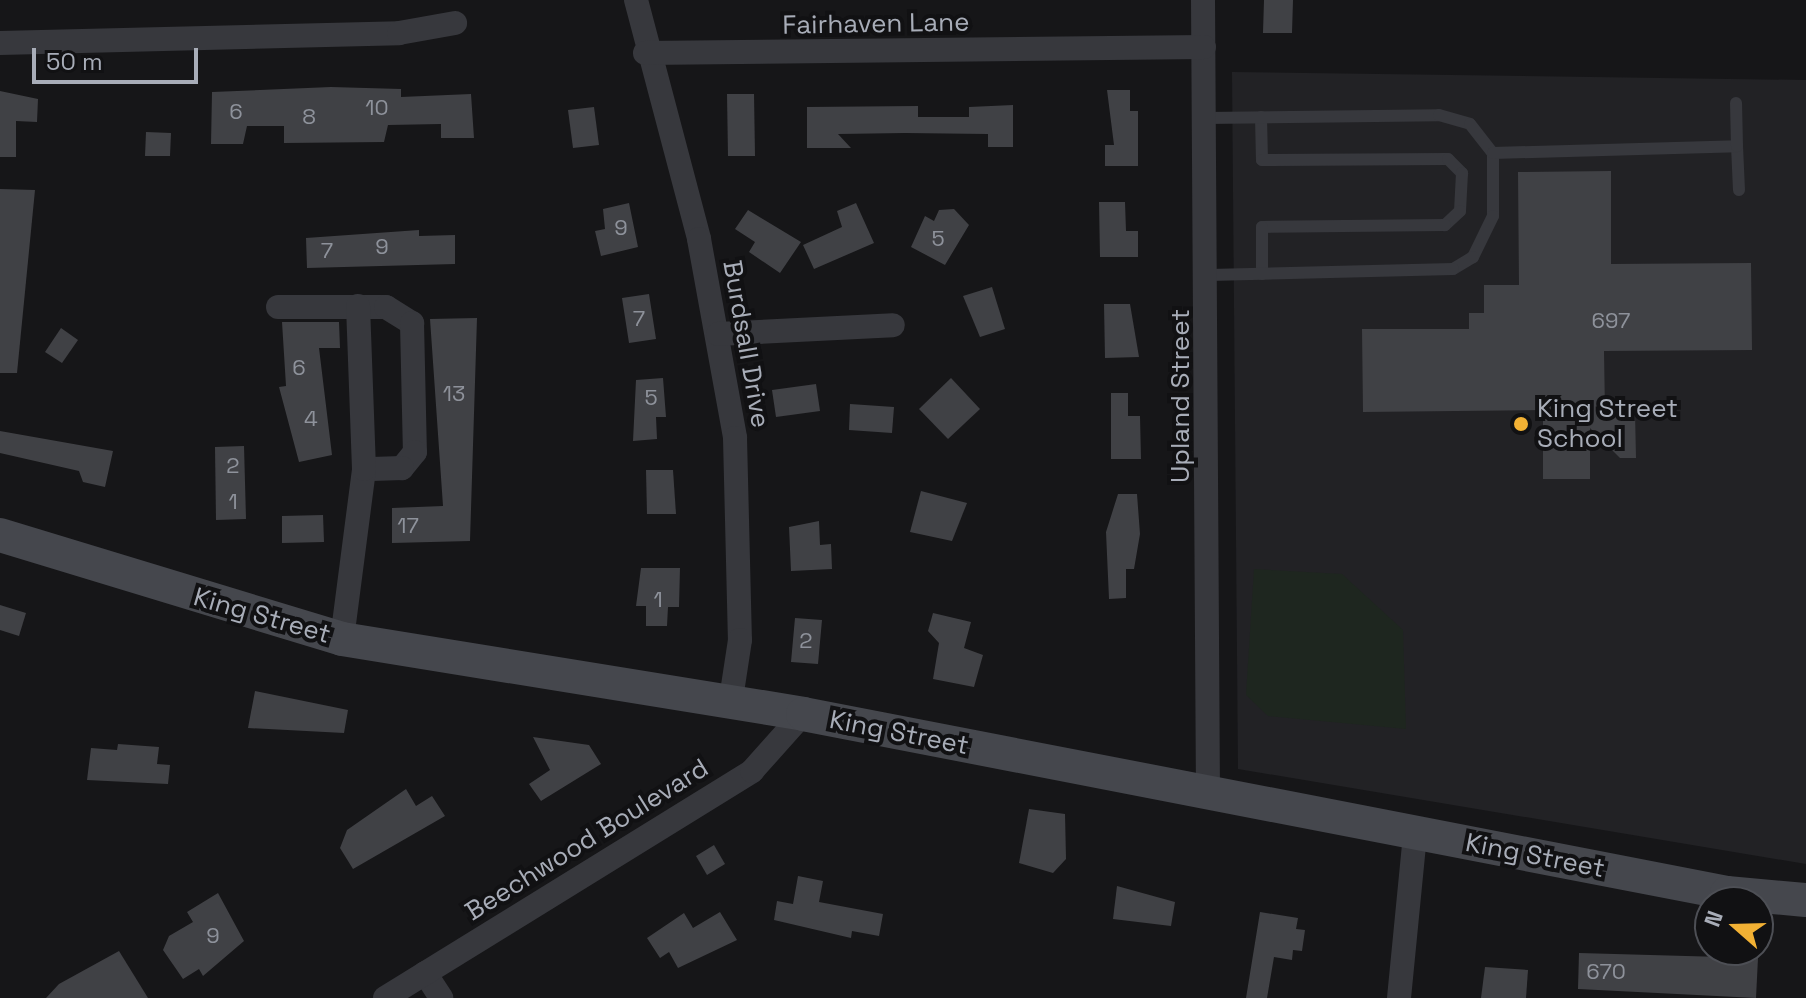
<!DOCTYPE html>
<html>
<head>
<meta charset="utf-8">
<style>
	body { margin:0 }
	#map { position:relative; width:1806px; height:998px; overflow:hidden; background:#161618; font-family:"Space Grotesk",sans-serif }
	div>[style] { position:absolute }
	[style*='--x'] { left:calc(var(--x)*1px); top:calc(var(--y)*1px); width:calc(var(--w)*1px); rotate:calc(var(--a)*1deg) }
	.built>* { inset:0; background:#222225 }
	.green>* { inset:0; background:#1e261f }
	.building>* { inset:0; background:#404145 }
	.lane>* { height:12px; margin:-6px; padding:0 6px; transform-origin:6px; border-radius:6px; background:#37383d }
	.street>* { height:24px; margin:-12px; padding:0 12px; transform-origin:12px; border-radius:12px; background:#37383d }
	.secondary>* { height:34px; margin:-17px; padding:0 17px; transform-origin:17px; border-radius:17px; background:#45474d }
	.dots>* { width:22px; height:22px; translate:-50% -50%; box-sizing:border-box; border:4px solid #111113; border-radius:50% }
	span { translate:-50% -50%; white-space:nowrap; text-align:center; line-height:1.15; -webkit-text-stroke:8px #111113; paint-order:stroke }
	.number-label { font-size:22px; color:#8e929b }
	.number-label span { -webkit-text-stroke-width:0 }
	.street-label { font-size:26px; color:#a8adb8 }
	.poi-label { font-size:26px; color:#a8adb8 }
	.left { translate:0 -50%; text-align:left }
	.north { position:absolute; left:1694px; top:886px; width:80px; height:80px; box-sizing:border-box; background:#111113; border:2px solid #4d4f55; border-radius:50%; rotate:290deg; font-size:22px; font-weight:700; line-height:32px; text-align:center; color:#a8adb8 }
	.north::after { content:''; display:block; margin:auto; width:28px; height:36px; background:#f2b134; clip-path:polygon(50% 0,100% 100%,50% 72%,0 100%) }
	.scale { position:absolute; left:32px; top:48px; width:166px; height:36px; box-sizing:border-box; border:4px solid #a8adb8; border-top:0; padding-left:10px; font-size:24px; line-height:28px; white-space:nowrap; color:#a8adb8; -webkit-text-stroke:6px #111113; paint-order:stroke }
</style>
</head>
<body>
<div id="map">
	<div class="built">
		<i style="clip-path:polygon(1232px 72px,1806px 80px,1806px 864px,1238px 769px)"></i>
	</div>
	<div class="green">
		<i style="clip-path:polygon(1254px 569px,1342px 574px,1403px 630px,1406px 729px,1268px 716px,1246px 695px)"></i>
	</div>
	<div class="building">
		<i style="clip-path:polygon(1264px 0,1293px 0,1292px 33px,1263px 33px)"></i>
		<i style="clip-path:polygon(331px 87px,401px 89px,401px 97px,471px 94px,474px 138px,441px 138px,441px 124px,388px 125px,384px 142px,284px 143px,284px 126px,247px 126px,243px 144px,211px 144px,212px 92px)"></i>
		<i style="clip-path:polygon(1107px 90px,1130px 90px,1130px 111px,1138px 111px,1138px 166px,1105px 166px,1105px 145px,1114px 145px)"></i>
		<i style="clip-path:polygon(0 91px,38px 99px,37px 122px,16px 121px,16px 157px,0 157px)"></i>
		<i style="clip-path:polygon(727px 94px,754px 94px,755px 156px,728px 156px)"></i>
		<i style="clip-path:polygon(1013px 105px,1013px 147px,988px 147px,988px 134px,905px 133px,838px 134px,851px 148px,807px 148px,807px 107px,918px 106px,918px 117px,969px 117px,969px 107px)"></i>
		<i style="clip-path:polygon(594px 107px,599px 145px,573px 148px,568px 110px)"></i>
		<i style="clip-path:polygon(146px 132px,171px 133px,170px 156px,145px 156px)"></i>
		<i style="clip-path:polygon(1611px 171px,1611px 264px,1751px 263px,1752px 350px,1604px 351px,1605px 412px,1635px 412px,1636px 458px,1620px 458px,1590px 428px,1590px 479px,1543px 479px,1543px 410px,1363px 412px,1362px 329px,1469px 329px,1469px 313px,1484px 313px,1484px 285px,1519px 285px,1518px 172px)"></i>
		<i style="clip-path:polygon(0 189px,35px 190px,17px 373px,0 373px)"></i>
		<i style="clip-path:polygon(1099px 202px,1125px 202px,1126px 231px,1138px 231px,1138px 257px,1100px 257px)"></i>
		<i style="clip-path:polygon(629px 203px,638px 247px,601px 256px,595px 231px,605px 229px,603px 209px)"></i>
		<i style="clip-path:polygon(856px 203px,874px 243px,814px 269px,803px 245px,842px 227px,837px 211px)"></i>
		<i style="clip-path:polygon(954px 209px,969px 225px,945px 265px,911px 247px,925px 216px,934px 221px,939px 210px)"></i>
		<i style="clip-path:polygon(748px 210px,801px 242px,780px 273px,749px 252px,755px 242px,735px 229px)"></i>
		<i style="clip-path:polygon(419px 230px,419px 236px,455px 235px,455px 264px,307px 268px,306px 238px)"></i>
		<i style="clip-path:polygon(992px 287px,1005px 329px,980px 337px,963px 296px)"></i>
		<i style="clip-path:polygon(649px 294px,656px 339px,629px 343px,622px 298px)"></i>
		<i style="clip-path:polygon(1104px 304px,1130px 304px,1139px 357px,1105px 358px)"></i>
		<i style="clip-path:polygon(477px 318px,470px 541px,392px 543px,392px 508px,443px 506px,430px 319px)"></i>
		<i style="clip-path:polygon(282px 322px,339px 322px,340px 348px,319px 348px,332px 455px,299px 462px,279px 387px,286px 386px)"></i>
		<i style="clip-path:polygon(61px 328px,78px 340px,62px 363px,45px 352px)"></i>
		<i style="clip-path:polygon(663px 378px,666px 417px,656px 417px,657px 439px,633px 441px,636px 380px)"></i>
		<i style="clip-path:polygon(951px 378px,980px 409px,948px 439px,919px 409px)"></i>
		<i style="clip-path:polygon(816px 384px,820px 411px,776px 417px,772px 390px)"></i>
		<i style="clip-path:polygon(1111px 393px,1128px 393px,1128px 416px,1140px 416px,1141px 459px,1111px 459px)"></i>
		<i style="clip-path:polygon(850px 404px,894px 407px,892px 433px,849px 430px)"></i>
		<i style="clip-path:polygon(0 431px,113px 451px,105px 487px,83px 482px,79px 471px,0 453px)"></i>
		<i style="clip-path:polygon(244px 446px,246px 519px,216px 520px,215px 447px)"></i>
		<i style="clip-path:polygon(646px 470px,673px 470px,676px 514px,647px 514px)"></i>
		<i style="clip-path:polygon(921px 491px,967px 503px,952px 541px,910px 532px)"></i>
		<i style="clip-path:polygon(1118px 494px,1137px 494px,1140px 534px,1134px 569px,1126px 569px,1126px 598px,1109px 599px,1106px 532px)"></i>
		<i style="clip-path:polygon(323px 515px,324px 542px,282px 543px,282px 516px)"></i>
		<i style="clip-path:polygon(819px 521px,820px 545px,831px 544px,832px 569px,791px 571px,789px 527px)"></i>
		<i style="clip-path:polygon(641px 568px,680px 568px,679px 607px,668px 607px,667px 626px,646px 626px,646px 606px,636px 606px)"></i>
		<i style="clip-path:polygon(0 605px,26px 613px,19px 636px,0 630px)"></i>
		<i style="clip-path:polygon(933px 613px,971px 622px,964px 648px,983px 655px,974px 687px,933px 679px,939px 643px,928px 631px)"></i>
		<i style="clip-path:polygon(795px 618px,822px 620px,818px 664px,791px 662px)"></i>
		<i style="clip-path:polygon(255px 691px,348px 710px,344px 733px,248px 728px)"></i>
		<i style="clip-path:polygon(533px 737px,589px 745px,601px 764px,541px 801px,529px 784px,550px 770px)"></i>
		<i style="clip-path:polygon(118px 744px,159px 747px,157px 764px,170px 765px,168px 784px,87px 780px,91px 748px,117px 750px)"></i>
		<i style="clip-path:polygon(406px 789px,416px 806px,432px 796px,445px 816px,353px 869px,340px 848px,347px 830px)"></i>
		<i style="clip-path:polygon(1029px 809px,1065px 814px,1066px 859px,1053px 873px,1019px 863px)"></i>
		<i style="clip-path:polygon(714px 845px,725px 864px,707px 875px,696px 856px)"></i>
		<i style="clip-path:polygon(798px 876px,823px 881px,819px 902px,883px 914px,879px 936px,852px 931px,851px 938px,774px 920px,777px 901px,793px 904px)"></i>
		<i style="clip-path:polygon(1117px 886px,1175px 902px,1171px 926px,1113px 919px)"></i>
		<i style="clip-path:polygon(218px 893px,244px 941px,203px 976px,199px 969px,183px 979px,163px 950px,169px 936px,193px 922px,187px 912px)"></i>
		<i style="clip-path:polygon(720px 912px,737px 940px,678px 968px,669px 952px,660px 958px,647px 938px,684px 913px,693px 928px)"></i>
		<i style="clip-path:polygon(1260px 912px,1298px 918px,1296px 929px,1305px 930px,1302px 951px,1293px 950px,1292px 960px,1274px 957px,1267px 998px,1246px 998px)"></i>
		<i style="clip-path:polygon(119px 951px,148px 998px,46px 998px,59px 984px)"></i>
		<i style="clip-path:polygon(1579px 953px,1758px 958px,1756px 998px,1578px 989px)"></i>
		<i style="clip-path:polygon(1485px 967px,1528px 970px,1526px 998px,1481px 998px)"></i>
	</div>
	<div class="lane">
		<i style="--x:1261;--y:117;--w:43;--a:88.7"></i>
		<i style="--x:1262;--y:160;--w:186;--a:-0.3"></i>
		<i style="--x:1448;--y:159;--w:20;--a:45"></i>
		<i style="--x:1462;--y:173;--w:38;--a:93"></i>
		<i style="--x:1460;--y:211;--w:21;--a:137"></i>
		<i style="--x:1445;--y:225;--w:183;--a:179.4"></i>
		<i style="--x:1262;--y:227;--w:47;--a:90"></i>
		<i style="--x:1205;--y:118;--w:234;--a:-0.7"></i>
		<i style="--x:1439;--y:115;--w:32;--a:16"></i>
		<i style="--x:1470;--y:124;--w:37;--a:52"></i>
		<i style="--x:1493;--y:153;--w:63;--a:90"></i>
		<i style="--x:1493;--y:216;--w:46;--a:116"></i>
		<i style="--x:1473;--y:257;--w:23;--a:149"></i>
		<i style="--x:1453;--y:269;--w:244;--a:178.6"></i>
		<i style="--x:1737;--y:146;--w:44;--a:87.4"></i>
		<i style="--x:1493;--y:153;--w:244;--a:-1.6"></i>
		<i style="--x:1737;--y:146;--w:43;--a:-91.3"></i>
	</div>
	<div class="street">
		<i style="--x:636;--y:0;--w:247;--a:75.2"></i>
		<i style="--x:699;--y:239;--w:202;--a:79.7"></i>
		<i style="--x:735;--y:438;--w:202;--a:88.6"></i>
		<i style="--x:740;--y:640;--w:66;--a:98.7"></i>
		<i style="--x:1203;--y:0;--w:793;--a:89.64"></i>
		<i style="--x:0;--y:43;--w:399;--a:-1.4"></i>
		<i style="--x:399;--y:33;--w:57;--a:-10.1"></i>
		<i style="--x:645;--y:53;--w:559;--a:-0.61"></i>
		<i style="--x:278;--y:307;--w:108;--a:0"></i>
		<i style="--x:386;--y:307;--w:31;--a:32"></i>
		<i style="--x:412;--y:323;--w:129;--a:88.7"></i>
		<i style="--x:415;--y:452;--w:21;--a:129"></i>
		<i style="--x:402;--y:468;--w:38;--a:178"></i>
		<i style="--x:718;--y:334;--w:175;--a:-2.9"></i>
		<i style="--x:342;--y:639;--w:171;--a:-82.6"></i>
		<i style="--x:364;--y:469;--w:163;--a:-92.1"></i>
		<i style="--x:425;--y:973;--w:30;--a:57"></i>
		<i style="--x:385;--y:998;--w:432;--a:-31.7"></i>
		<i style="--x:752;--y:771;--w:76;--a:-48.2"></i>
		<i style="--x:1399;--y:998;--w:165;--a:-84.4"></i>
	</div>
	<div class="secondary">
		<i style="--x:0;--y:535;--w:357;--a:16.9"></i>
		<i style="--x:342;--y:639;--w:467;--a:9.2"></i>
		<i style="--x:803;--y:714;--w:941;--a:10.96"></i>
		<i style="--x:1727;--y:893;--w:79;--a:5.1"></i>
	</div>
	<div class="dots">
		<i style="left:1521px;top:424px;background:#f2b134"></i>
	</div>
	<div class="number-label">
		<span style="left:377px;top:108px">10</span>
		<span style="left:236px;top:112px">6</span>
		<span style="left:309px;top:117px">8</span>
		<span style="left:621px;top:228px">9</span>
		<span style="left:938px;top:239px">5</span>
		<span style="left:382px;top:247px">9</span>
		<span style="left:327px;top:251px">7</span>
		<span style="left:639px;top:319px">7</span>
		<span style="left:1611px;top:321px">697</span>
		<span style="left:299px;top:368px">6</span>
		<span style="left:454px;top:394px">13</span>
		<span style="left:651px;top:398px">5</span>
		<span style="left:311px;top:419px">4</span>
		<span style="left:233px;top:466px">2</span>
		<span style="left:233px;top:502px">1</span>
		<span style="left:408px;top:526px">17</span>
		<span style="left:658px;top:600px">1</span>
		<span style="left:806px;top:641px">2</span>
		<span style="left:213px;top:936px">9</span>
		<span style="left:1606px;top:972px">670</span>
	</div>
	<div class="street-label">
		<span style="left:876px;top:24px;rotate:-1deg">Fairhaven Lane</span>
		<span style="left:746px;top:344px;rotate:80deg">Burdsall Drive</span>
		<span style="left:1181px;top:396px;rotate:-90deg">Upland Street</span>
		<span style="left:262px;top:616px;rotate:16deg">King Street</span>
		<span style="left:899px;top:733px;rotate:11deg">King Street</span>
		<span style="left:587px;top:840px;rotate:-32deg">Beechwood Boulevard</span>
		<span style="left:1535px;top:856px;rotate:11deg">King Street</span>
	</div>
	<div class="poi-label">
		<span class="left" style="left:1537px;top:424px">King Street<br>School</span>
	</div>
	<div class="north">N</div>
	<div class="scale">50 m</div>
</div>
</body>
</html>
